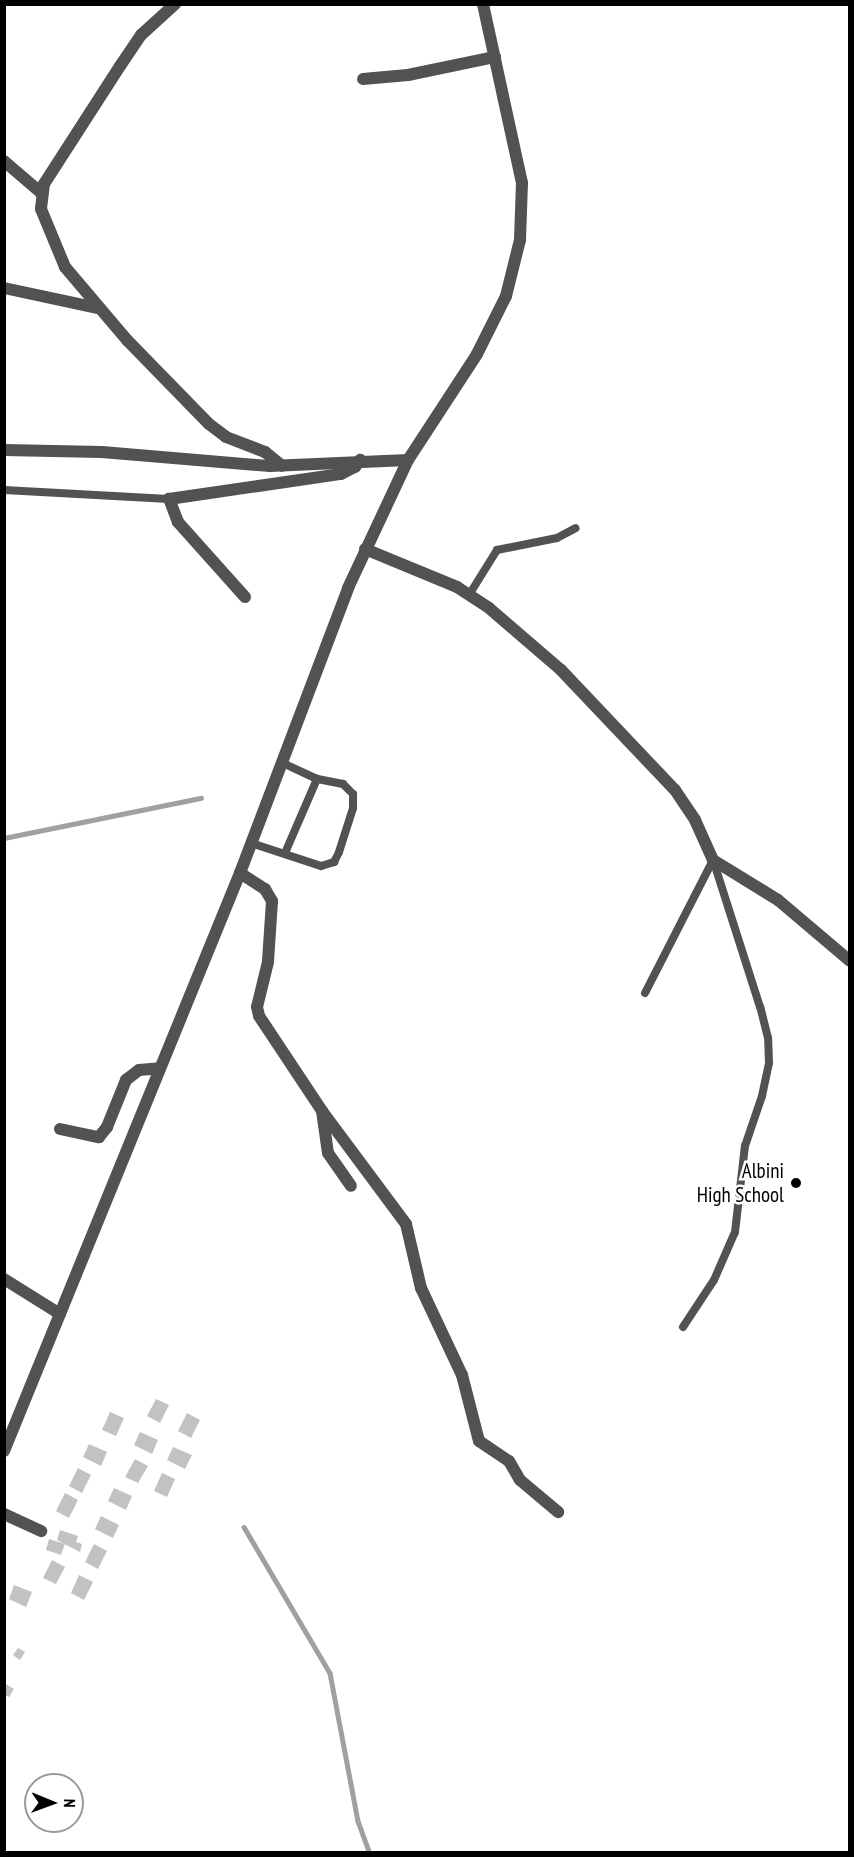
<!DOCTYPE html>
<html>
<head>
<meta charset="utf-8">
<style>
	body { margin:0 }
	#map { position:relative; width:854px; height:1857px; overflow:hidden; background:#fff; font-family:"PT Sans Narrow",sans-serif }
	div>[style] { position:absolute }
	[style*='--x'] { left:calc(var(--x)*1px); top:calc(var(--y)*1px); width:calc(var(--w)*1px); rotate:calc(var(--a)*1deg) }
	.stream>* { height:4.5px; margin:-2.25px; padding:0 2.25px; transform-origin:2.25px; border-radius:2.25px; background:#a0a0a0 }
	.building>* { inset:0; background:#c2c2c2 }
	.service>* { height:8px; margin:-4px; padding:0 4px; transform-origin:4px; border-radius:4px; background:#525252 }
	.minor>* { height:12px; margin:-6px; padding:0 6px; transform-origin:6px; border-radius:6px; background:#525252 }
	.tertiary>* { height:12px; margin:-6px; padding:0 6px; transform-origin:6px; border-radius:6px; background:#525252 }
	.dots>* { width:16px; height:16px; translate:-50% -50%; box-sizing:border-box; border:3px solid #fff; border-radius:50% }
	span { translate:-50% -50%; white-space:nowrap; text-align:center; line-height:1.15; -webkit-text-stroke:5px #fff; paint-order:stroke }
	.poi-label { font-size:21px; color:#000 }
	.right { translate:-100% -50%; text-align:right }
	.frame { position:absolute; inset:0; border:6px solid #000; pointer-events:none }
	.north { position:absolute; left:24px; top:1773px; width:60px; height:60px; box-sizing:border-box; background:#fff; border:2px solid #999; border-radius:50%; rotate:91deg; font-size:16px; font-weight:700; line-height:24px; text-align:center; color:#000 }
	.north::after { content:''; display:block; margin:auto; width:21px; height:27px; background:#000; clip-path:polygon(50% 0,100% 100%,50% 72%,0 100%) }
</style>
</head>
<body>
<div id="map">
	<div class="stream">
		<i style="--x:4;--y:838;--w:201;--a:-11.5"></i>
		<i style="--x:244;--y:1527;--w:169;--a:59.5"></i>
		<i style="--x:330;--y:1673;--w:151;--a:79.3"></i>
		<i style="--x:358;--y:1821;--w:33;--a:70"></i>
	</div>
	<div class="building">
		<i style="clip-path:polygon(156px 1399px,169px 1405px,160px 1423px,147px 1416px)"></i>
		<i style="clip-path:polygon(110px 1412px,124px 1418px,116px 1436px,102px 1430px)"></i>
		<i style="clip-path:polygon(187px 1413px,200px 1420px,191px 1438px,178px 1431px)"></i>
		<i style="clip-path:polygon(140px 1432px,158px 1440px,152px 1454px,134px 1445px)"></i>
		<i style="clip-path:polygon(89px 1444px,107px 1452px,101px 1466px,83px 1457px)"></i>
		<i style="clip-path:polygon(173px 1447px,192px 1455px,185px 1469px,167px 1460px)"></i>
		<i style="clip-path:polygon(135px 1459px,148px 1466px,138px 1483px,125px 1477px)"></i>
		<i style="clip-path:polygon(78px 1468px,91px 1475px,82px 1493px,69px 1486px)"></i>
		<i style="clip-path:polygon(162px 1473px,175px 1479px,167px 1497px,154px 1491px)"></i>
		<i style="clip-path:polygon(114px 1488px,132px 1496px,126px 1510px,108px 1501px)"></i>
		<i style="clip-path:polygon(65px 1493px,78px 1500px,69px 1518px,56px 1511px)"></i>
		<i style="clip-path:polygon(101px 1516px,119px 1525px,113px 1538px,95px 1529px)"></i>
		<i style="clip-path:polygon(60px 1530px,78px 1536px,76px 1542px,82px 1544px,80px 1552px,57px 1540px)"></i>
		<i style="clip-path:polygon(49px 1539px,65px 1544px,61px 1555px,46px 1550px)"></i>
		<i style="clip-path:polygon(94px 1544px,107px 1551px,98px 1569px,85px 1562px)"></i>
		<i style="clip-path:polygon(52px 1560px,65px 1567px,56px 1584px,43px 1578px)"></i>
		<i style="clip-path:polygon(79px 1575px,93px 1582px,84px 1600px,71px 1593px)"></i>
		<i style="clip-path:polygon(14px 1585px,32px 1592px,26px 1607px,9px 1599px)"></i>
		<i style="clip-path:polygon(18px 1648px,25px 1652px,20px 1660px,13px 1655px)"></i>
		<i style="clip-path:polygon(4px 1683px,14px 1689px,9px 1697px,4px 1695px)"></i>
	</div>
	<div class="service">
		<i style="--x:4;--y:490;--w:165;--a:3.1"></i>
		<i style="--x:469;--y:595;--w:53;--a:-58.1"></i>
		<i style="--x:497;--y:550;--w:61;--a:-11.3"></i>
		<i style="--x:557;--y:538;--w:21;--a:-28"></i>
		<i style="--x:251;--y:843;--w:74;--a:18.2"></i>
		<i style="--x:321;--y:866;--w:14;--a:-17"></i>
		<i style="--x:334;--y:862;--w:11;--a:-63"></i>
		<i style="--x:339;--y:852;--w:46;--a:-72.3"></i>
		<i style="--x:353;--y:808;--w:14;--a:-90"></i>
		<i style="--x:353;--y:794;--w:14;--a:-135"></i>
		<i style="--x:343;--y:784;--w:26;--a:-169"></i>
		<i style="--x:317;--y:779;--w:38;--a:-155"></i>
		<i style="--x:285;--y:853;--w:81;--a:-66.6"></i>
		<i style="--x:645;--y:993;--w:149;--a:-62.9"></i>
		<i style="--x:683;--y:1327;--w:56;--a:-56.6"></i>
		<i style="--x:714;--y:1280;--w:52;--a:-66.4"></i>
		<i style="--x:735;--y:1232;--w:87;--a:-83.4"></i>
		<i style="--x:745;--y:1146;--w:53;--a:-71.2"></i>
		<i style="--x:762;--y:1096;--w:34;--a:-78"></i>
		<i style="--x:769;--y:1063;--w:25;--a:-92"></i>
		<i style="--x:768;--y:1038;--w:32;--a:-104"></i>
		<i style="--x:760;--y:1007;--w:154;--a:-107.7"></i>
	</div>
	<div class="minor">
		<i style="--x:175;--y:4;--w:46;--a:137.6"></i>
		<i style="--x:141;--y:35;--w:37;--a:124"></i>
		<i style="--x:120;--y:66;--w:140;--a:122.8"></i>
		<i style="--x:44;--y:184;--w:25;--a:97"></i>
		<i style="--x:41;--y:209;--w:63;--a:67.5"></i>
		<i style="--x:65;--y:267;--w:96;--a:49.7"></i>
		<i style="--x:127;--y:340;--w:117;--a:45.7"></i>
		<i style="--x:209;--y:424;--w:21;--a:37"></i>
		<i style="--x:226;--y:437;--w:42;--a:21"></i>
		<i style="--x:265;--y:452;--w:22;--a:39"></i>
		<i style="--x:363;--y:79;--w:45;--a:-5.1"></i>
		<i style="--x:408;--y:75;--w:89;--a:-11.7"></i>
		<i style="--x:4;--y:161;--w:48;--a:40.7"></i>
		<i style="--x:4;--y:288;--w:95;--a:12.1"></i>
		<i style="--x:4;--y:450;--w:98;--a:1.2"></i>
		<i style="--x:102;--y:452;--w:169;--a:4.8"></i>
		<i style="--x:270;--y:466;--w:138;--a:-2.5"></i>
		<i style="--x:365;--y:549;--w:100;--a:22.4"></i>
		<i style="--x:457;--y:587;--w:38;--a:33"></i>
		<i style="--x:489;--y:608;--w:95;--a:40.7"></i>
		<i style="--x:561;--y:670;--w:166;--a:46.5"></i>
		<i style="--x:675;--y:790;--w:36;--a:56"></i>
		<i style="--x:695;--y:820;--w:44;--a:65.8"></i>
		<i style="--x:713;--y:860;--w:76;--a:31.6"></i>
		<i style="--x:778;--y:900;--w:94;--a:40.3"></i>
		<i style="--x:245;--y:597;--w:101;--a:-131.8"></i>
		<i style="--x:178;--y:522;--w:25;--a:-111"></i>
		<i style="--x:169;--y:499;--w:174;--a:-8.3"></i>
		<i style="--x:341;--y:474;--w:16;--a:-27"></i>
		<i style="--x:355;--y:467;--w:9;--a:-54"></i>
		<i style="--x:240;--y:873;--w:30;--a:33"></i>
		<i style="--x:265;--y:889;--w:14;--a:60"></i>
		<i style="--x:272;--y:901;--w:61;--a:93.8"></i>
		<i style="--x:268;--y:962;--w:46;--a:103.7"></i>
		<i style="--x:257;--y:1007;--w:9;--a:77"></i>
		<i style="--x:259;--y:1016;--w:114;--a:56.4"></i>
		<i style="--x:322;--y:1111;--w:42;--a:81.9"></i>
		<i style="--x:328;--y:1153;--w:40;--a:55.1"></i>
		<i style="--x:322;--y:1111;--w:141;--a:53.4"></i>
		<i style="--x:406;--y:1224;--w:66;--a:76.8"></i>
		<i style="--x:421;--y:1288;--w:96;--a:64.8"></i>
		<i style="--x:462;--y:1375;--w:68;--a:75.6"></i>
		<i style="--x:479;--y:1441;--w:36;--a:34"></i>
		<i style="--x:509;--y:1461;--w:22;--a:60"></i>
		<i style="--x:520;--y:1480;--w:50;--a:40.1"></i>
		<i style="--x:60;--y:1129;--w:40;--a:12"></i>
		<i style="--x:99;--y:1137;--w:13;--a:-51"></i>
		<i style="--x:107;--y:1127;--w:51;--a:-68"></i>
		<i style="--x:126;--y:1080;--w:16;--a:-38"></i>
		<i style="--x:139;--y:1070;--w:21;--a:-5"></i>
		<i style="--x:4;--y:1279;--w:66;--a:32"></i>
		<i style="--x:4;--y:1514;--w:41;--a:24.7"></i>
	</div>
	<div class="tertiary">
		<i style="--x:4;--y:1451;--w:624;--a:-67.79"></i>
		<i style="--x:240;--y:873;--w:305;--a:-69.2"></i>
		<i style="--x:348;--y:588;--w:141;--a:-64.9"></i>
		<i style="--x:408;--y:460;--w:126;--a:-56.9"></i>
		<i style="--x:477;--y:354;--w:65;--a:-63.4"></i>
		<i style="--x:506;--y:296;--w:58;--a:-76"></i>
		<i style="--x:520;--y:240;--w:57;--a:-88"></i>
		<i style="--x:522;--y:183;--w:183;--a:-102.3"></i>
	</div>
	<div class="dots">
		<i style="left:796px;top:1183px;background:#000"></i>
	</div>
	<div class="poi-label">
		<span class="right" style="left:784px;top:1183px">Albini<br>High School</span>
	</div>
	<div class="frame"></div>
	<div class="north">N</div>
</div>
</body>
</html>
